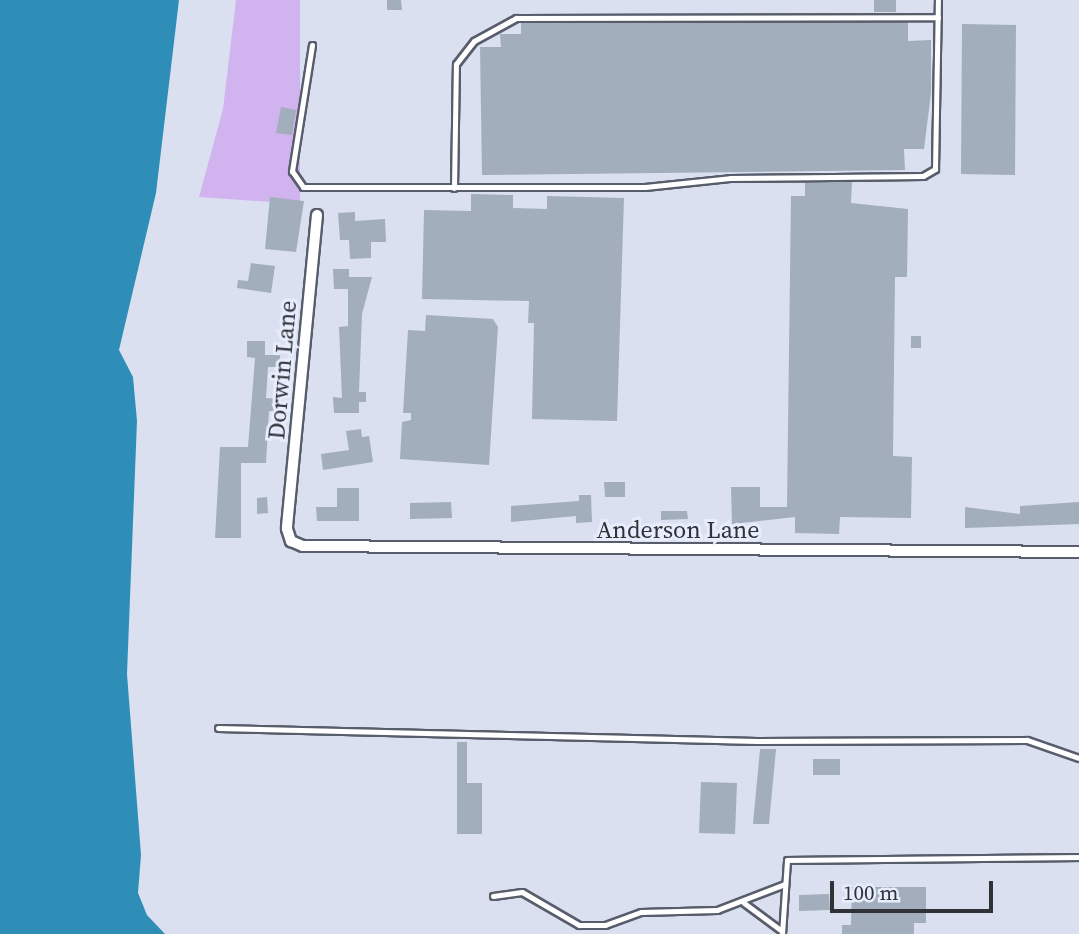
<!DOCTYPE html>
<html>
<head>
<meta charset="utf-8">
<style>
	body { margin:0 }
	#map { position:relative; width:1079px; height:934px; overflow:hidden; background:#dae0f0; font-family:"Source Serif 4",serif }
	div>[style] { position:absolute }
	[style*='--x'] { left:calc(var(--x)*1px); top:calc(var(--y)*1px); width:calc(var(--w)*1px); rotate:calc(var(--a)*1deg) }
	.green>* { inset:0; background:#d0b3ef }
	.water>* { inset:0; background:#2f8eb7 }
	.building>* { inset:0; background:#a2aebb }
	.roads { filter:drop-shadow(2px 0 #585d6b) drop-shadow(-2px 0 #585d6b) drop-shadow(0 2px #585d6b) drop-shadow(0 -2px #585d6b) }
	.lane>* { height:5px; margin:-2.5px; padding:0 2.5px; transform-origin:2.5px; border-radius:2.5px; background:#fff }
	.street>* { height:10px; margin:-5px; padding:0 5px; transform-origin:5px; border-radius:5px; background:#fff }
	span { translate:-50% -50%; white-space:nowrap; text-align:center; line-height:1.15; -webkit-text-stroke:6px #e7edfd; paint-order:stroke }
	.street-label { font-size:24px; color:#303238 }
	.scale { position:absolute; left:830px; top:881px; width:163px; height:32px; box-sizing:border-box; border:4px solid #303238; border-top:0; padding-left:9px; font-size:21px; line-height:24px; white-space:nowrap; color:#303238; -webkit-text-stroke:5px #e7edfd; paint-order:stroke }
</style>
</head>
<body>
<div id="map">
	<div class="green">
		<i style="clip-path:polygon(236px 0,300px 0,300px 204px,199px 197px,223px 109px)"></i>
	</div>
	<div class="water">
		<i style="clip-path:polygon(0 0,179px 0,156px 193px,119px 350px,133px 377px,137px 421px,127px 674px,141px 855px,138px 893px,147px 915px,165px 934px,0 934px)"></i>
	</div>
	<div class="building">
		<i style="clip-path:polygon(387px 0,401px 0,402px 10px,387px 10px)"></i>
		<i style="clip-path:polygon(874px 0,896px 0,896px 12px,874px 12px)"></i>
		<i style="clip-path:polygon(908px 22px,908px 41px,931px 40px,931px 93px,924px 149px,904px 149px,905px 170px,482px 175px,480px 47px,501px 47px,500px 34px,521px 34px,521px 23px)"></i>
		<i style="clip-path:polygon(962px 24px,1016px 25px,1015px 175px,961px 174px)"></i>
		<i style="clip-path:polygon(281px 107px,296px 110px,292px 135px,276px 133px)"></i>
		<i style="clip-path:polygon(805px 182px,852px 182px,851px 203px,908px 209px,907px 277px,895px 277px,893px 456px,912px 457px,911px 518px,840px 517px,839px 534px,795px 533px,795px 517px,732px 524px,731px 487px,760px 487px,760px 507px,787px 507px,791px 196px,805px 196px)"></i>
		<i style="clip-path:polygon(471px 194px,513px 195px,513px 208px,547px 209px,547px 196px,624px 198px,617px 421px,532px 419px,534px 323px,528px 323px,529px 301px,422px 299px,424px 210px,471px 211px)"></i>
		<i style="clip-path:polygon(270px 197px,304px 201px,296px 252px,265px 249px)"></i>
		<i style="clip-path:polygon(355px 212px,355px 221px,385px 219px,386px 242px,371px 242px,371px 258px,350px 259px,349px 240px,340px 240px,338px 213px)"></i>
		<i style="clip-path:polygon(251px 263px,275px 266px,271px 293px,237px 288px,238px 280px,248px 281px)"></i>
		<i style="clip-path:polygon(333px 269px,349px 269px,349px 277px,372px 277px,362px 314px,359px 392px,366px 392px,366px 402px,359px 402px,359px 413px,334px 413px,333px 397px,342px 398px,339px 327px,348px 326px,348px 289px,334px 289px)"></i>
		<i style="clip-path:polygon(426px 315px,493px 319px,498px 327px,489px 465px,400px 459px,402px 422px,411px 420px,411px 413px,403px 413px,408px 330px,425px 331px)"></i>
		<i style="clip-path:polygon(911px 336px,921px 336px,921px 348px,911px 348px)"></i>
		<i style="clip-path:polygon(247px 341px,265px 341px,265px 355px,280px 355px,280px 367px,268px 367px,266px 398px,278px 399px,278px 411px,269px 411px,266px 463px,241px 463px,241px 538px,215px 538px,220px 447px,248px 447px,255px 358px,247px 357px)"></i>
		<i style="clip-path:polygon(361px 429px,362px 437px,369px 436px,373px 462px,323px 470px,321px 454px,349px 450px,346px 431px)"></i>
		<i style="clip-path:polygon(604px 482px,625px 482px,625px 497px,605px 497px)"></i>
		<i style="clip-path:polygon(337px 488px,359px 488px,359px 521px,317px 521px,316px 507px,337px 507px)"></i>
		<i style="clip-path:polygon(579px 495px,591px 495px,592px 522px,576px 523px,576px 516px,511px 522px,511px 506px,579px 501px)"></i>
		<i style="clip-path:polygon(267px 497px,268px 513px,257px 514px,257px 498px)"></i>
		<i style="clip-path:polygon(451px 502px,452px 518px,410px 519px,410px 503px)"></i>
		<i style="clip-path:polygon(1079px 502px,1079px 524px,965px 528px,965px 507px,1020px 514px,1020px 506px)"></i>
		<i style="clip-path:polygon(661px 511px,687px 511px,688px 519px,661px 520px)"></i>
		<i style="clip-path:polygon(457px 742px,467px 742px,467px 783px,482px 783px,482px 834px,457px 834px)"></i>
		<i style="clip-path:polygon(760px 749px,776px 749px,769px 824px,753px 824px)"></i>
		<i style="clip-path:polygon(813px 759px,840px 759px,840px 775px,813px 775px)"></i>
		<i style="clip-path:polygon(701px 782px,737px 783px,735px 834px,699px 833px)"></i>
		<i style="clip-path:polygon(852px 887px,926px 887px,926px 923px,914px 923px,914px 934px,842px 934px,842px 925px,851px 925px)"></i>
		<i style="clip-path:polygon(829px 894px,830px 910px,799px 911px,799px 895px)"></i>
	</div>
	<div class="roads">
		<div class="lane">
			<i style="--x:312;--y:45;--w:128;--a:99"></i>
			<i style="--x:292;--y:171;--w:19;--a:55"></i>
			<i style="--x:303;--y:187;--w:342;--a:0"></i>
			<i style="--x:645;--y:187;--w:85;--a:-6"></i>
			<i style="--x:730;--y:178;--w:193;--a:-0.6"></i>
			<i style="--x:923;--y:176;--w:14;--a:-30"></i>
			<i style="--x:935;--y:169;--w:169;--a:-89"></i>
			<i style="--x:454;--y:188;--w:124;--a:-89.1"></i>
			<i style="--x:456;--y:64;--w:29;--a:-52"></i>
			<i style="--x:474;--y:41;--w:48;--a:-28.7"></i>
			<i style="--x:516;--y:18;--w:422;--a:-0.1"></i>
			<i style="--x:218;--y:728;--w:539;--a:1.38"></i>
			<i style="--x:757;--y:741;--w:270;--a:-0.2"></i>
			<i style="--x:1027;--y:740;--w:55;--a:19.1"></i>
			<i style="--x:493;--y:896;--w:29;--a:-8"></i>
			<i style="--x:522;--y:892;--w:66;--a:30.1"></i>
			<i style="--x:579;--y:925;--w:26;--a:0"></i>
			<i style="--x:605;--y:925;--w:38;--a:-20"></i>
			<i style="--x:641;--y:912;--w:76;--a:-1.5"></i>
			<i style="--x:717;--y:910;--w:73;--a:-20.9"></i>
			<i style="--x:744;--y:903;--w:47;--a:36.4"></i>
			<i style="--x:782;--y:934;--w:74;--a:-86.1"></i>
			<i style="--x:787;--y:860;--w:292;--a:-0.6"></i>
		</div>
		<div class="street">
			<i style="--x:317;--y:215;--w:315;--a:95.5"></i>
			<i style="--x:287;--y:529;--w:13;--a:72"></i>
			<i style="--x:291;--y:541;--w:13;--a:23"></i>
			<i style="--x:303;--y:546;--w:776;--a:0.44"></i>
		</div>
	</div>
	<div class="street-label">
		<span style="left:282px;top:370px;rotate:-85deg">Dorwin Lane</span>
		<span style="left:678px;top:530px">Anderson Lane</span>
	</div>
	<div class="scale">100 m</div>
</div>
</body>
</html>
